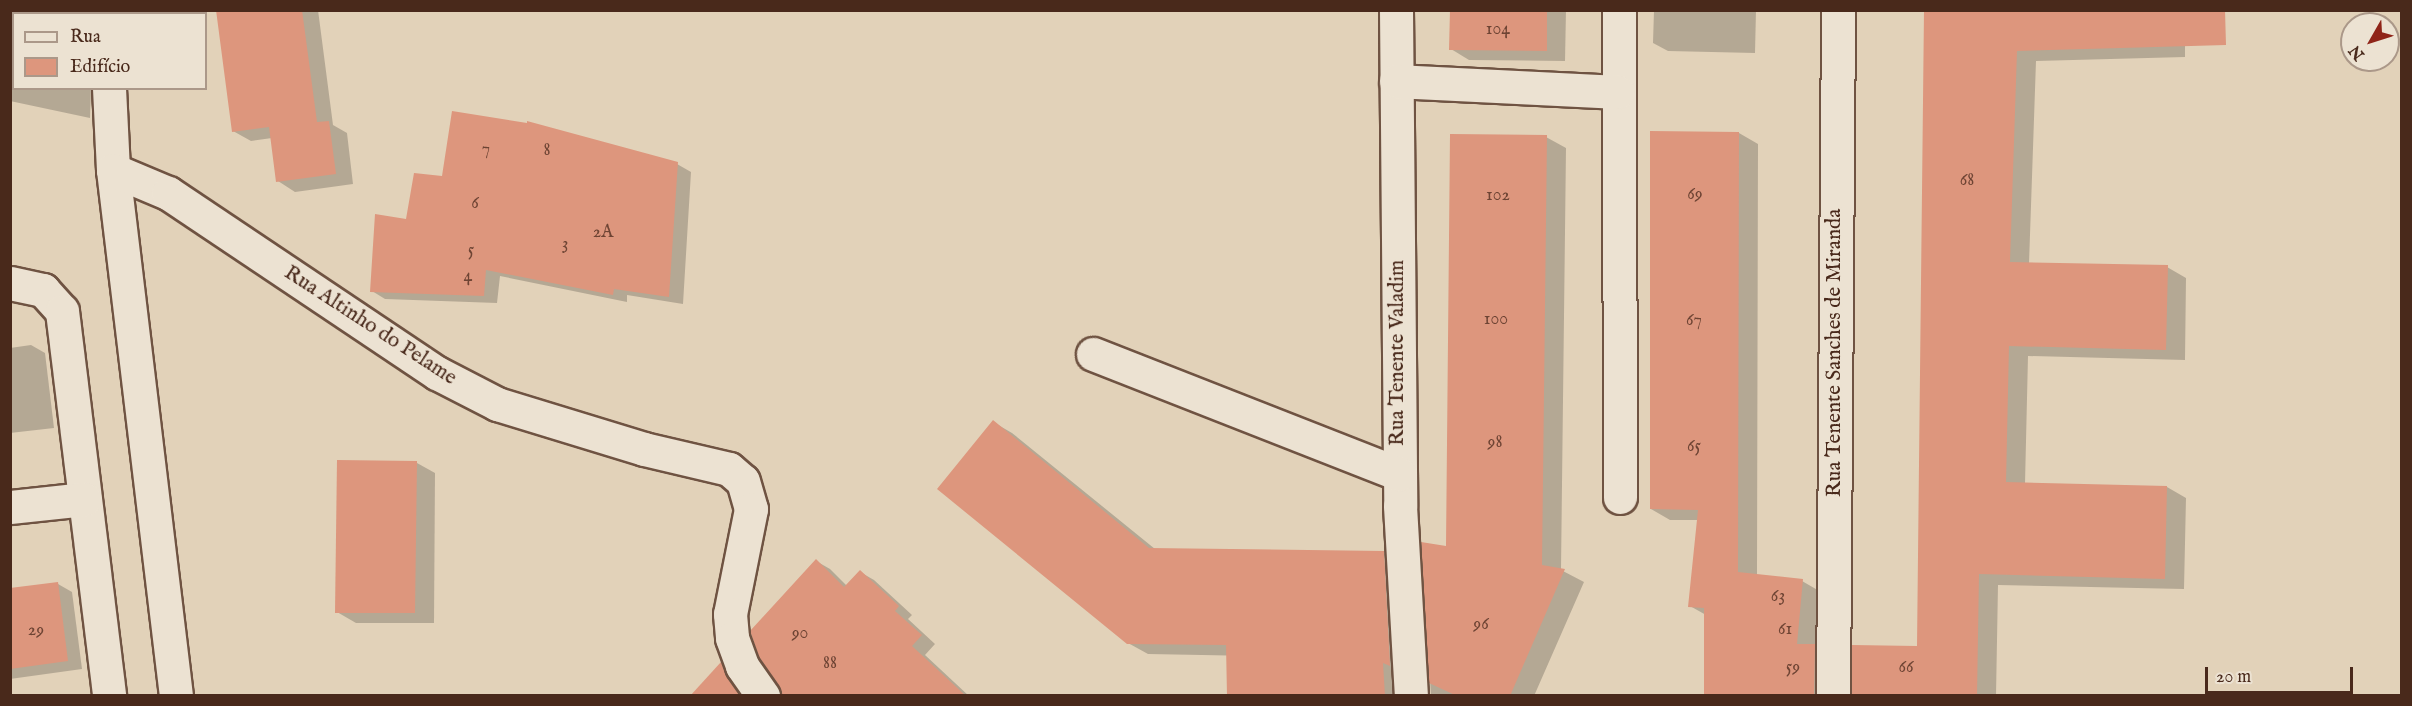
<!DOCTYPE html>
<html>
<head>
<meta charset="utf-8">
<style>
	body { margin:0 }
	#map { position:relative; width:2412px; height:706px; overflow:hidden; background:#e2d2b9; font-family:"IM FELL English",serif }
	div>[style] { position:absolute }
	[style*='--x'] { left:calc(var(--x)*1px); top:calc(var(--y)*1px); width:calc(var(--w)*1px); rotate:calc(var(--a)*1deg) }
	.shadow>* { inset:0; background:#0003 }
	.building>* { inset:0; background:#dd967d }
	.roads { filter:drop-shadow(2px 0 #6f5342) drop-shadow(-2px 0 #6f5342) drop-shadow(0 2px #6f5342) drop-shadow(0 -2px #6f5342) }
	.minor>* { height:33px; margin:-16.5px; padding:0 16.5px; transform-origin:16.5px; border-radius:16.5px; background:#ece2d2 }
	span { translate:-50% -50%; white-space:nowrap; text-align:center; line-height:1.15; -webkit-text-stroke:4.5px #ece2d2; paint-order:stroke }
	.number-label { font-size:18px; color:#6e4434 }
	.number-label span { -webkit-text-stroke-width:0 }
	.street-label { font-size:21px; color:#49291b }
	.frame { position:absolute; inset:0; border:12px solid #49291b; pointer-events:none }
	.legend { position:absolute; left:12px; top:12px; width:195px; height:78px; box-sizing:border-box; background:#ece2d2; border:2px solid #ab9889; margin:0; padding:8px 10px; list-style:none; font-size:18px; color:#49291b }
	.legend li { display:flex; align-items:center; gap:12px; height:30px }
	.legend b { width:30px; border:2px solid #ab9889 }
	.north { position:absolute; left:2340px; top:12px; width:60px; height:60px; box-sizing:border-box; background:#ece2d2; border:2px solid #ab9889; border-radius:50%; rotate:231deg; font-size:16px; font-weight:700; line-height:24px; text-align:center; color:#49291b }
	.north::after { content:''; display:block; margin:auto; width:21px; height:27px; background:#8f2418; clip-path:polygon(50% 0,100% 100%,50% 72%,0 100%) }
	.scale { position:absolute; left:2205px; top:667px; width:148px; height:27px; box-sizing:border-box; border:3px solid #49291b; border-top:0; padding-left:8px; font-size:18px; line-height:21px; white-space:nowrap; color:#49291b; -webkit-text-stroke:4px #ece2d2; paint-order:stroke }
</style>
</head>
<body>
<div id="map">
	<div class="shadow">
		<i style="clip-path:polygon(10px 10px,61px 10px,64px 14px,14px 14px,14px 38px,10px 36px)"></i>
		<i style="clip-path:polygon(217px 10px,318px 10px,333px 125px,347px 133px,353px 184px,295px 192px,278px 181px,272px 138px,251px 141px,233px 131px)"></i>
		<i style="clip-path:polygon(1451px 10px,1566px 10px,1565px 61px,1469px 60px,1451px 49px)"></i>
		<i style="clip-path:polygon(1654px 10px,1756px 10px,1755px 53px,1668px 51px,1653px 43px)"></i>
		<i style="clip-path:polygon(2185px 10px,2185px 57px,2036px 61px,2029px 264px,2167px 267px,2186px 278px,2185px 360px,2028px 356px,2025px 484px,2167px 487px,2186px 498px,2184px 589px,1998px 585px,1996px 696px,1853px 696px,1918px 648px,1925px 47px)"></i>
		<i style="clip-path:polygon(10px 46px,14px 47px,14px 88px,91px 88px,90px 118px,10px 101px)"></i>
		<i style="clip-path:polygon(1651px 133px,1739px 133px,1758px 144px,1757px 576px,1802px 581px,1821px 592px,1816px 647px,1833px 656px,1833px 696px,1706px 696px,1706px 615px,1690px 606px,1699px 520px,1670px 520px,1651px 509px)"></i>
		<i style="clip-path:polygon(1546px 137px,1566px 148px,1561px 570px,1584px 582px,1534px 696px,1431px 696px,1422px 543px,1447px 548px)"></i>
		<i style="clip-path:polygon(677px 164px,691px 172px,683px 304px,627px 295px,627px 302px,500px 276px,497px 303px,385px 299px,372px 291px,407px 221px,443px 178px)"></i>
		<i style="clip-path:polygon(31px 345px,45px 353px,54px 428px,10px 433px,10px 348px)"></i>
		<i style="clip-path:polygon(993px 422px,1012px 433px,1155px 549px,1383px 553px,1403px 564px,1411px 696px,1257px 696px,1255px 656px,1148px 654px,1128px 643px)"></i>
		<i style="clip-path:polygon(417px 463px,435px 473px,434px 623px,356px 623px,337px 612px)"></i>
		<i style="clip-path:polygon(816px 561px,830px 569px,847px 586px,860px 572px,874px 580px,912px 615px,908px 619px,935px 644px,925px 655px,969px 696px,783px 696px)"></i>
		<i style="clip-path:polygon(58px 584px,72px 592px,82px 669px,10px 679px,10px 590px)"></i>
		<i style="clip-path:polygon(721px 664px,735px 672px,748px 696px,709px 696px)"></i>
	</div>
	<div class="building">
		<i style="clip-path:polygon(216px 10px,302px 10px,317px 122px,329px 121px,336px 174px,276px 182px,269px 127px,232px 132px)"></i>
		<i style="clip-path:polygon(1450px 10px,1547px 10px,1547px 51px,1449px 50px)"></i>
		<i style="clip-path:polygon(1924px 10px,2225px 10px,2226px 45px,2017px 51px,2010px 262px,2168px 265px,2166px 350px,2009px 346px,2006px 482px,2167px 486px,2165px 579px,1979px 574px,1977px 696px,1852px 696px,1852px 645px,1917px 646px)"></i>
		<i style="clip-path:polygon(452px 111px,527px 123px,527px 121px,678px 162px,669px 297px,614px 289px,613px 295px,486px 270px,484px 296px,370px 292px,375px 214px,406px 219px,414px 173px,442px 176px)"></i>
		<i style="clip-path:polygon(1650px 131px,1739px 132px,1738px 572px,1803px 579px,1797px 644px,1815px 644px,1814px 696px,1704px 696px,1704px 608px,1688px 607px,1698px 510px,1650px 509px)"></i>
		<i style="clip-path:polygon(1450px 134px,1547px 135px,1542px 565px,1565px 569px,1510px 696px,1457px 696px,1429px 683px,1421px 542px,1446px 546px)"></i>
		<i style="clip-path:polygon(993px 420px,1149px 548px,1384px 551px,1390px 666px,1383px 663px,1385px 696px,1227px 696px,1226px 645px,1127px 644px,937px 489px)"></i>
		<i style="clip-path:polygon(337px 460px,417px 461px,415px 613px,335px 613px)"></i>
		<i style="clip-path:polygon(816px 559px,844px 587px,860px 570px,899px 606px,895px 611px,922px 635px,912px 646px,966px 696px,782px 696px,778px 685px,759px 657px,750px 631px)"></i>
		<i style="clip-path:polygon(58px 582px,68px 661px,10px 669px,10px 588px)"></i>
		<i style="clip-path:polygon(721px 662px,740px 696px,690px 696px)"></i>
	</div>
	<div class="roads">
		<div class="minor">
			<i style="--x:99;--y:10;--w:4;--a:76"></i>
			<i style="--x:1396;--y:10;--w:496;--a:89.5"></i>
			<i style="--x:1400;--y:506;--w:190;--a:86.7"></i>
			<i style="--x:1619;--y:10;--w:487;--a:89.9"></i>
			<i style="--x:1396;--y:81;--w:222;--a:2.8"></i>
			<i style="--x:109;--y:88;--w:82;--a:87.2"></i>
			<i style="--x:113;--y:170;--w:530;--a:83.17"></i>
			<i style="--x:113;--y:170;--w:60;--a:22.7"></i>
			<i style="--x:168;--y:193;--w:324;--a:33.8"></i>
			<i style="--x:437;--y:373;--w:68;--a:27.3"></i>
			<i style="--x:497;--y:404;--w:154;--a:17"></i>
			<i style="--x:644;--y:449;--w:87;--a:13.2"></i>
			<i style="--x:729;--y:469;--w:18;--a:41"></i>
			<i style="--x:743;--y:481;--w:29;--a:74"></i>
			<i style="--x:751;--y:509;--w:107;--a:101.3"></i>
			<i style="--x:730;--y:614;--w:24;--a:85"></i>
			<i style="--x:732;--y:638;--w:30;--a:70"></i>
			<i style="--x:742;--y:666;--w:37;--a:55"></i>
			<i style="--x:10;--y:283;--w:34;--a:12"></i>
			<i style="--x:43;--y:290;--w:28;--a:48"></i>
			<i style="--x:62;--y:311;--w:388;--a:83"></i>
			<i style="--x:1093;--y:354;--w:329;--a:21.4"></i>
			<i style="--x:10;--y:507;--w:75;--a:-6.1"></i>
			<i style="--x:1833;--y:696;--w:686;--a:-89.58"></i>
		</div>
	</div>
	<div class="number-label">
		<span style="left:1498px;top:30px">104</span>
		<span style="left:486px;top:150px">7</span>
		<span style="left:547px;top:151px">8</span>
		<span style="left:1967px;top:181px">68</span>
		<span style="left:1695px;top:195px">69</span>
		<span style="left:1498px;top:196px">102</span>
		<span style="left:475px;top:204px">6</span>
		<span style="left:603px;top:233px">2A</span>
		<span style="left:565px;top:245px">3</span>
		<span style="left:471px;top:251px">5</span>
		<span style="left:468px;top:277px">4</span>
		<span style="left:1496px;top:320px">100</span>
		<span style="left:1694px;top:321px">67</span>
		<span style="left:1495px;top:443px">98</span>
		<span style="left:1694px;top:447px">65</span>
		<span style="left:1778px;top:597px">63</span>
		<span style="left:1481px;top:625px">96</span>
		<span style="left:1785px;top:630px">61</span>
		<span style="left:36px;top:631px">29</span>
		<span style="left:800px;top:634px">90</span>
		<span style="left:830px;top:664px">88</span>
		<span style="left:1793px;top:668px">59</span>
		<span style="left:1906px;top:668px">66</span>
	</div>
	<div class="street-label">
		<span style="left:370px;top:326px;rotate:33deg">Rua Altinho do Pelame</span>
		<span style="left:1398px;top:353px;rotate:-90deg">Rua Tenente Valadim</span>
		<span style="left:1835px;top:353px;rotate:-90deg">Rua Tenente Sanches de Miranda</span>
	</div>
	<div class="frame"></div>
	<ul class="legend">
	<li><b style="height:8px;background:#ece2d2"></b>Rua</li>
	<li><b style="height:16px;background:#dd967d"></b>Edifício</li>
	</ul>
	<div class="north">N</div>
	<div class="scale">20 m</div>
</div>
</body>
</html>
